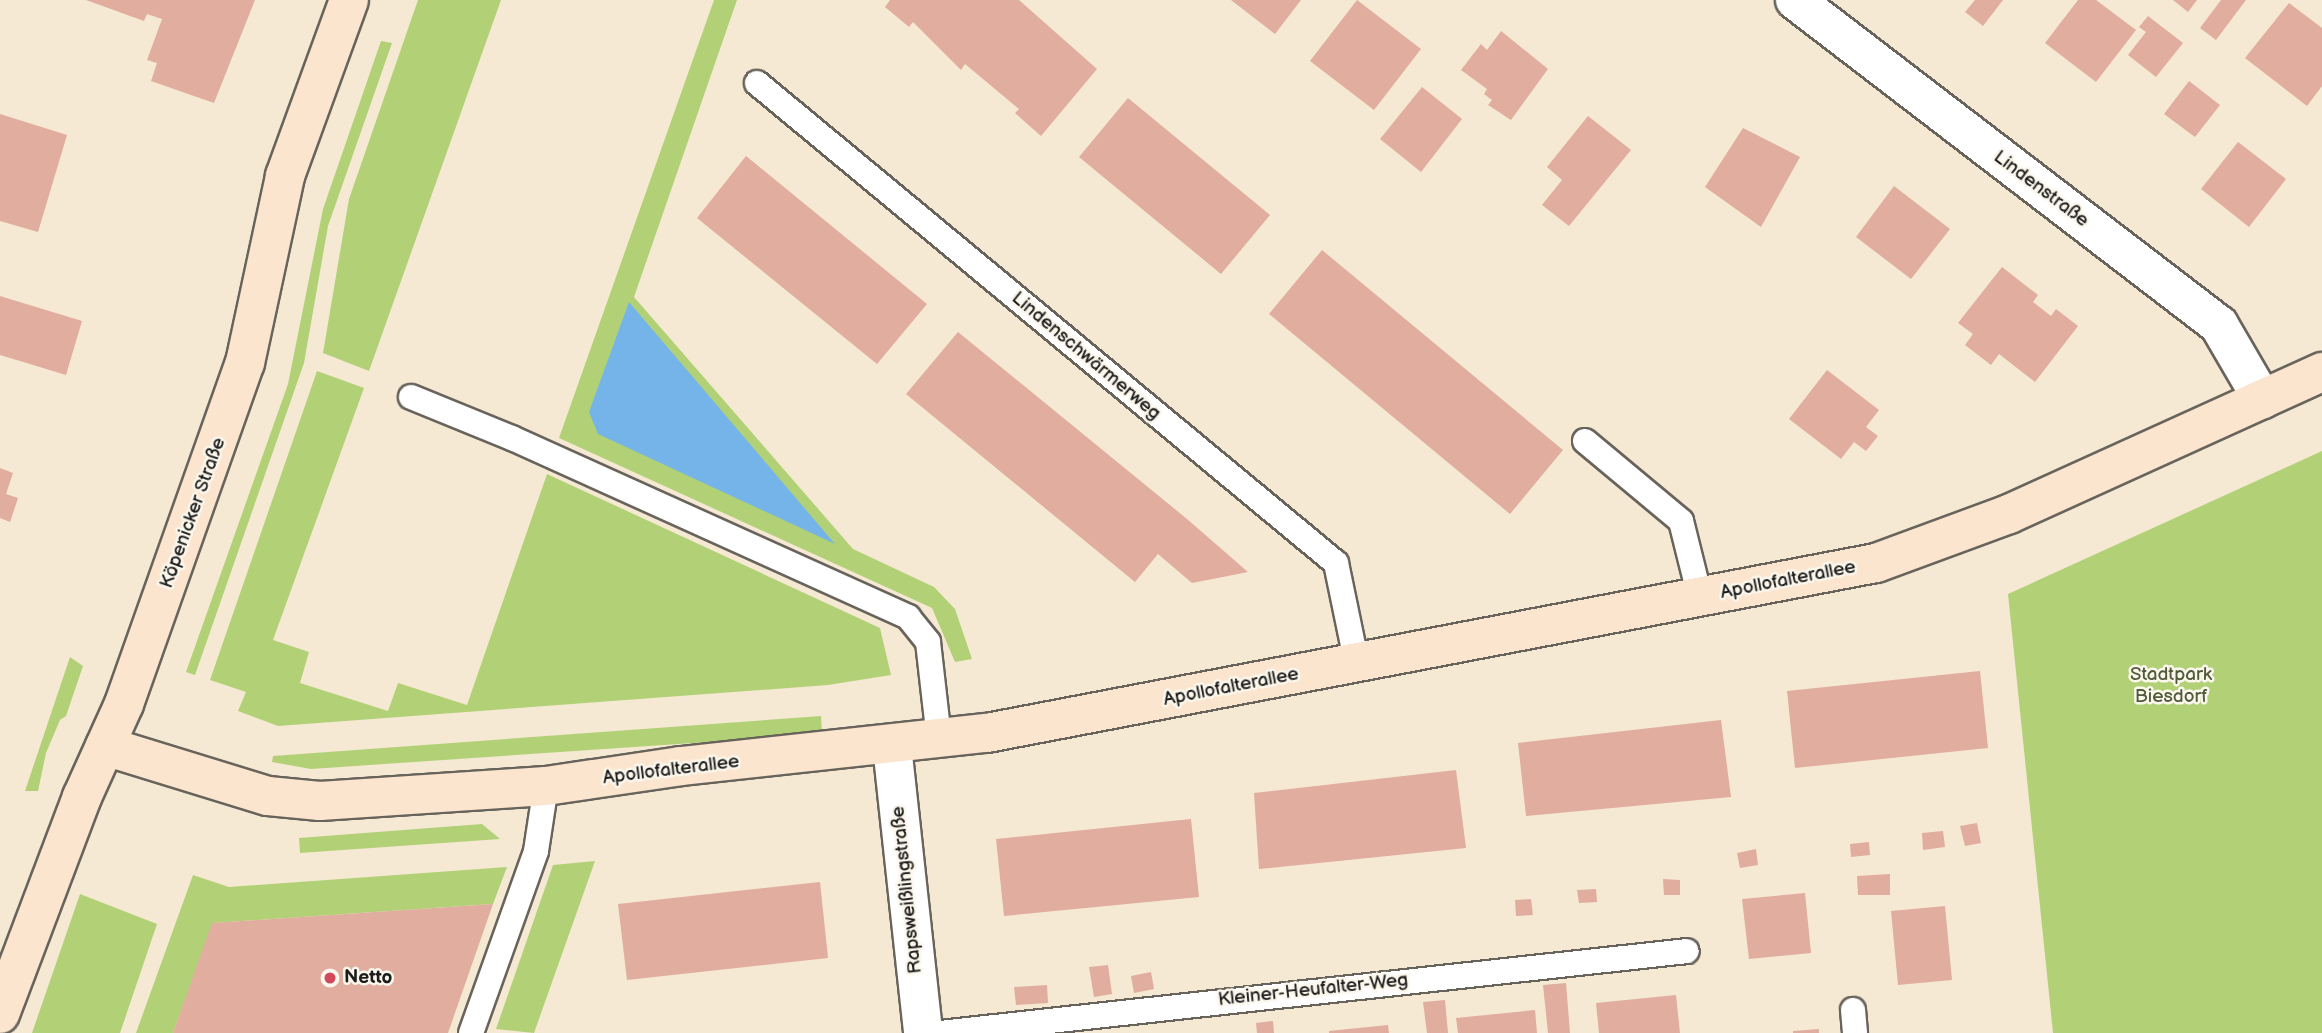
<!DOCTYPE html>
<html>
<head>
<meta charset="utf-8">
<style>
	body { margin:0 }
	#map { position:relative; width:2322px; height:1033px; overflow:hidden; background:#f5e9d3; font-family:"Balsamiq Sans",sans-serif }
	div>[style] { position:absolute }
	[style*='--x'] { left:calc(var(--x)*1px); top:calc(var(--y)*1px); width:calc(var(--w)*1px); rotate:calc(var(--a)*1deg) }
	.green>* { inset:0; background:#b2d177 }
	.water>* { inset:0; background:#74b4e8 }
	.building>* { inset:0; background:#e0ad9e }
	.roads { filter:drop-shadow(2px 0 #68645c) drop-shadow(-2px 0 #68645c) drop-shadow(0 2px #68645c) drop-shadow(0 -2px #68645c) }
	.lane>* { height:24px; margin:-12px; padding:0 12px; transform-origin:12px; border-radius:12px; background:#fff }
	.street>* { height:38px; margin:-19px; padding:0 19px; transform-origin:19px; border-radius:19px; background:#fff }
	.secondary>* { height:38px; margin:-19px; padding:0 19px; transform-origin:19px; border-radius:19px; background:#fbe5cf }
	.dots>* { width:19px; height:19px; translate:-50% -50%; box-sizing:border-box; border:4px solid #fbf7ec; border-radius:50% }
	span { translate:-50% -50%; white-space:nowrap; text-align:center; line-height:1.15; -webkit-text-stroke:5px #fbf7ec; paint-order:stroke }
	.street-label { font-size:19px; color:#1c1c1c }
	.park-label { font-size:19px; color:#505b3c }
	.poi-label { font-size:19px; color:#1c1c1c; font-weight:700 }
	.left { translate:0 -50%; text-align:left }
</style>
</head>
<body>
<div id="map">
	<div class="green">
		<i style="clip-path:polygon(418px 0,501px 0,369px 371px,323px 353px,349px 199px)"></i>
		<i style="clip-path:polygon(714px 0,737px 0,634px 297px,853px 549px,934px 587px,955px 609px,972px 659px,955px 662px,932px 608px,559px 438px)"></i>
		<i style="clip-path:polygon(381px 41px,392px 43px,328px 226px,304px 363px,195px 675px,186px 672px,288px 384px,323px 209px)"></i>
		<i style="clip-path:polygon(317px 371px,364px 388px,273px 640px,309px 652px,300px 683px,388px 711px,398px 683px,467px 705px,547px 474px,880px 628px,891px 675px,828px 685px,278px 726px,238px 711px,246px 692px,210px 680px)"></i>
		<i style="clip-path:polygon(2322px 451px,2322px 1033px,2053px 1033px,2008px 594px)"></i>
		<i style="clip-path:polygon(70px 657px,83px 666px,66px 716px,60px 720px,46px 753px,38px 791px,25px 791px)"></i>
		<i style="clip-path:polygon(821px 716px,822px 734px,810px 735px,311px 769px,272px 762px,273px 756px)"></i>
		<i style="clip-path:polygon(482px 824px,500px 839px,300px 853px,299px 838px)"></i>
		<i style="clip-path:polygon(595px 861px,534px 1033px,496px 1029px,553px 865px)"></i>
		<i style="clip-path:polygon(507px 867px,493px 904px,213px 923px,173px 1033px,136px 1033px,193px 875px,229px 887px)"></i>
		<i style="clip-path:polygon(80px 894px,157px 924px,120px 1033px,32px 1033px)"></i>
	</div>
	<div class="water">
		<i style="clip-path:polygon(629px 302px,835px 544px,598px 434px,589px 412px)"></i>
	</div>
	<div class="building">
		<i style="clip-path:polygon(86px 0,255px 0,214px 103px,151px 81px,157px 63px,147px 60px,162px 19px,147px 14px,144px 21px)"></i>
		<i style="clip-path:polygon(890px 0,1019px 0,1097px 69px,1041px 136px,1015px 113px,1019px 109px,965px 64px,961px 70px,913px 22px,909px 27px,885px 7px)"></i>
		<i style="clip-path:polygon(1231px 0,1301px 0,1275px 34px)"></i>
		<i style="clip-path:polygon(1357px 0,1421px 49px,1374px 110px,1310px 61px)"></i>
		<i style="clip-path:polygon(1975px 0,2003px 0,1983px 26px,1965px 12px)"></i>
		<i style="clip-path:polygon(2078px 0,2096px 0,2136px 30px,2096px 82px,2045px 43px)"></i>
		<i style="clip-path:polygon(2173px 0,2197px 0,2188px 12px)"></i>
		<i style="clip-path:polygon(2221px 0,2246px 0,2216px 40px,2200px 28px)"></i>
		<i style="clip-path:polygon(2289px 3px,2322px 28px,2322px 86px,2307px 106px,2245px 58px)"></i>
		<i style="clip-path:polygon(2148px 16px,2183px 43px,2156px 77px,2128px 55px,2146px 32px,2139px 27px)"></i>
		<i style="clip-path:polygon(1501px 31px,1548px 69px,1511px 120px,1488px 105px,1492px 100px,1484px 94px,1487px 89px,1461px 70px,1481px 44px,1487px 50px)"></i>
		<i style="clip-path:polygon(2189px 81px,2220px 105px,2195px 137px,2164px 114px)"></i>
		<i style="clip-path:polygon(1422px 87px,1462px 119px,1421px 172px,1380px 139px)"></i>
		<i style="clip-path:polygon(1128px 98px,1270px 215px,1221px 274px,1079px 157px)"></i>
		<i style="clip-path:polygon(0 114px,67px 135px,38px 232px,0 221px)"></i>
		<i style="clip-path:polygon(1588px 116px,1631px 150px,1569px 226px,1542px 205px,1562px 180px,1547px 167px)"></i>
		<i style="clip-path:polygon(1743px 128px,1800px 157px,1761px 227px,1705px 187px)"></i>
		<i style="clip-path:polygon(2238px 142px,2286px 179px,2249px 227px,2201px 189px)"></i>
		<i style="clip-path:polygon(746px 156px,927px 304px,877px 364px,697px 218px)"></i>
		<i style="clip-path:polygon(1894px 186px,1950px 229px,1911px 279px,1856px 237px)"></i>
		<i style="clip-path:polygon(1322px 250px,1563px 450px,1510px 514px,1269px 314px)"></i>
		<i style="clip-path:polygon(2002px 267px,2038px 295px,2033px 302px,2051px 316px,2056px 309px,2078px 326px,2035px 382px,1999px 354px,1991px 365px,1965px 345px,1973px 334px,1958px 323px)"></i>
		<i style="clip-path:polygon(0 296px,82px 321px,66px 375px,0 355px)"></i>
		<i style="clip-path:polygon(958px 332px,1187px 519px,1248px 572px,1192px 583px,1158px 554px,1135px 582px,906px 394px)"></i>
		<i style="clip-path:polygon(1827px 370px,1879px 410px,1866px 427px,1878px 436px,1866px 451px,1854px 442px,1841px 459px,1789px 419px)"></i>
		<i style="clip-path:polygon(0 468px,13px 473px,6px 494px,18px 498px,10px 522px,0 518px)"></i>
		<i style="clip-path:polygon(1980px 671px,1988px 748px,1795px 768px,1787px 691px)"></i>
		<i style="clip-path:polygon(1721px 720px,1731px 797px,1526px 816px,1518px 743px)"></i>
		<i style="clip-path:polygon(1456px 770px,1466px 848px,1259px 869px,1254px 793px)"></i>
		<i style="clip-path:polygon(1191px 819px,1199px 897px,1004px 916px,996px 839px)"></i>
		<i style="clip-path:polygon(1977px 823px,1981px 843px,1965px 846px,1960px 826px)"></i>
		<i style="clip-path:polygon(1943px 831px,1945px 847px,1923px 850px,1922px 833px)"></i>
		<i style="clip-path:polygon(1869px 842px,1870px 855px,1851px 857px,1850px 844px)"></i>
		<i style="clip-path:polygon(1756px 849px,1758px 865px,1740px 868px,1737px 853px)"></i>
		<i style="clip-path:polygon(1890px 874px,1890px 895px,1858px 895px,1857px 876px)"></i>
		<i style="clip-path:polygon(1663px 879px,1680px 880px,1680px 895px,1664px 895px)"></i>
		<i style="clip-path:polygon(820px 882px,828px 958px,627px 980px,618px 904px)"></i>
		<i style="clip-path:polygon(1596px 889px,1597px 902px,1579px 903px,1577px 890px)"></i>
		<i style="clip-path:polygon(1805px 893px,1811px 953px,1749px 959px,1742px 899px)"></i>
		<i style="clip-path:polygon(1531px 899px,1533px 915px,1516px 916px,1515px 900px)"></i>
		<i style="clip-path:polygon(493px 904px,448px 1033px,173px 1033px,212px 923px)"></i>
		<i style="clip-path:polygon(1945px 906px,1952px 980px,1898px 985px,1891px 911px)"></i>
		<i style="clip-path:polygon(1108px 965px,1112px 994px,1094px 997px,1089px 967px)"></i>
		<i style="clip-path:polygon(1151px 972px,1154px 989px,1134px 993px,1131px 976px)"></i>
		<i style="clip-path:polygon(1566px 983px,1570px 1033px,1548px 1033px,1543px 985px)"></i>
		<i style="clip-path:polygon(1047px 985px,1048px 1003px,1016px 1005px,1014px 987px)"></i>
		<i style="clip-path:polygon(1676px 995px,1680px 1033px,1599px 1033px,1596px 1003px)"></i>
		<i style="clip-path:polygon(1445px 1000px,1448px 1033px,1427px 1033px,1423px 1002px)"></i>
		<i style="clip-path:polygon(1535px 1010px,1537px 1033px,1458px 1033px,1456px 1018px)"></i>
		<i style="clip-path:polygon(1273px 1021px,1274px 1033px,1257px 1033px,1256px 1023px)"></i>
		<i style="clip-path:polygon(1388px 1025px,1389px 1033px,1329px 1033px,1329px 1031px)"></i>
		<i style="clip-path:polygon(1819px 1029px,1819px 1033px,1793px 1033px,1793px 1031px)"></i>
	</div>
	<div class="roads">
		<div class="lane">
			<i style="--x:757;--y:83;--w:752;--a:39.66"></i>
			<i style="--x:1336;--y:563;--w:103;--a:78.3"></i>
			<i style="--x:411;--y:397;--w:109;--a:22.1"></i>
			<i style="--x:512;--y:438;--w:435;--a:24.3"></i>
			<i style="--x:908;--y:617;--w:32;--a:51"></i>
			<i style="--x:928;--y:642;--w:98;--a:83.5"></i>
			<i style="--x:1585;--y:441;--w:125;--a:39.8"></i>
			<i style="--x:1681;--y:521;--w:78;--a:76"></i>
			<i style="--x:1853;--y:1010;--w:23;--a:85"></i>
			<i style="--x:471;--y:1033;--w:193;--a:-70.3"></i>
			<i style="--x:536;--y:851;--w:66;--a:-81.3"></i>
			<i style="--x:940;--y:1033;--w:751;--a:-6.26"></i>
		</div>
		<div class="street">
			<i style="--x:1795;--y:0;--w:534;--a:37.47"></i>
			<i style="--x:2219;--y:325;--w:86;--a:59.8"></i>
			<i style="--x:892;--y:746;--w:289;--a:83.8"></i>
		</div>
		<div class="secondary">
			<i style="--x:105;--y:746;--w:170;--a:17.1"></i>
			<i style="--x:268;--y:796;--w:52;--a:5.5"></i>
			<i style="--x:320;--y:801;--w:226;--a:-3.8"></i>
			<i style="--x:546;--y:786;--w:136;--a:-8.4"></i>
			<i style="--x:681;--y:766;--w:308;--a:-6.2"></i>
			<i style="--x:987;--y:733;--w:905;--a:-10.83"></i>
			<i style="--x:1876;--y:563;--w:142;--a:-20.2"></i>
			<i style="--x:2009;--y:514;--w:344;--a:-24.4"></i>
			<i style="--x:0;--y:1014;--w:232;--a:-69.3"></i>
			<i style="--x:82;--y:797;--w:102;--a:-65.7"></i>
			<i style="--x:124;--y:704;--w:362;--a:-70.5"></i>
			<i style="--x:245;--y:363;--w:191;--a:-77.9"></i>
			<i style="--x:285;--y:176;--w:187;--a:-70"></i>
		</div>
	</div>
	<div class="dots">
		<i style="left:330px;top:978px;background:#d1495b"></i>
	</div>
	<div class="street-label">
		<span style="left:2041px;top:189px;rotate:37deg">Lindenstraße</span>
		<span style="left:1086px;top:356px;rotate:40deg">Lindenschwärmerweg</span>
		<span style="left:193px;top:513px;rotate:-70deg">Köpenicker Straße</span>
		<span style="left:1788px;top:580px;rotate:-11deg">Apollofalterallee</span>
		<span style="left:1231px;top:687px;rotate:-11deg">Apollofalterallee</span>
		<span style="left:671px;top:770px;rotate:-7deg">Apollofalterallee</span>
		<span style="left:907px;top:890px;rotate:-96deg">Rapsweißlingstraße</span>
		<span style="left:1313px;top:990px;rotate:-6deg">Kleiner-Heufalter-Weg</span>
	</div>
	<div class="park-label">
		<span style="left:2171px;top:686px">Stadtpark<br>Biesdorf</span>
	</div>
	<div class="poi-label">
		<span class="left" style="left:344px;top:978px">Netto</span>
	</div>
</div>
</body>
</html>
